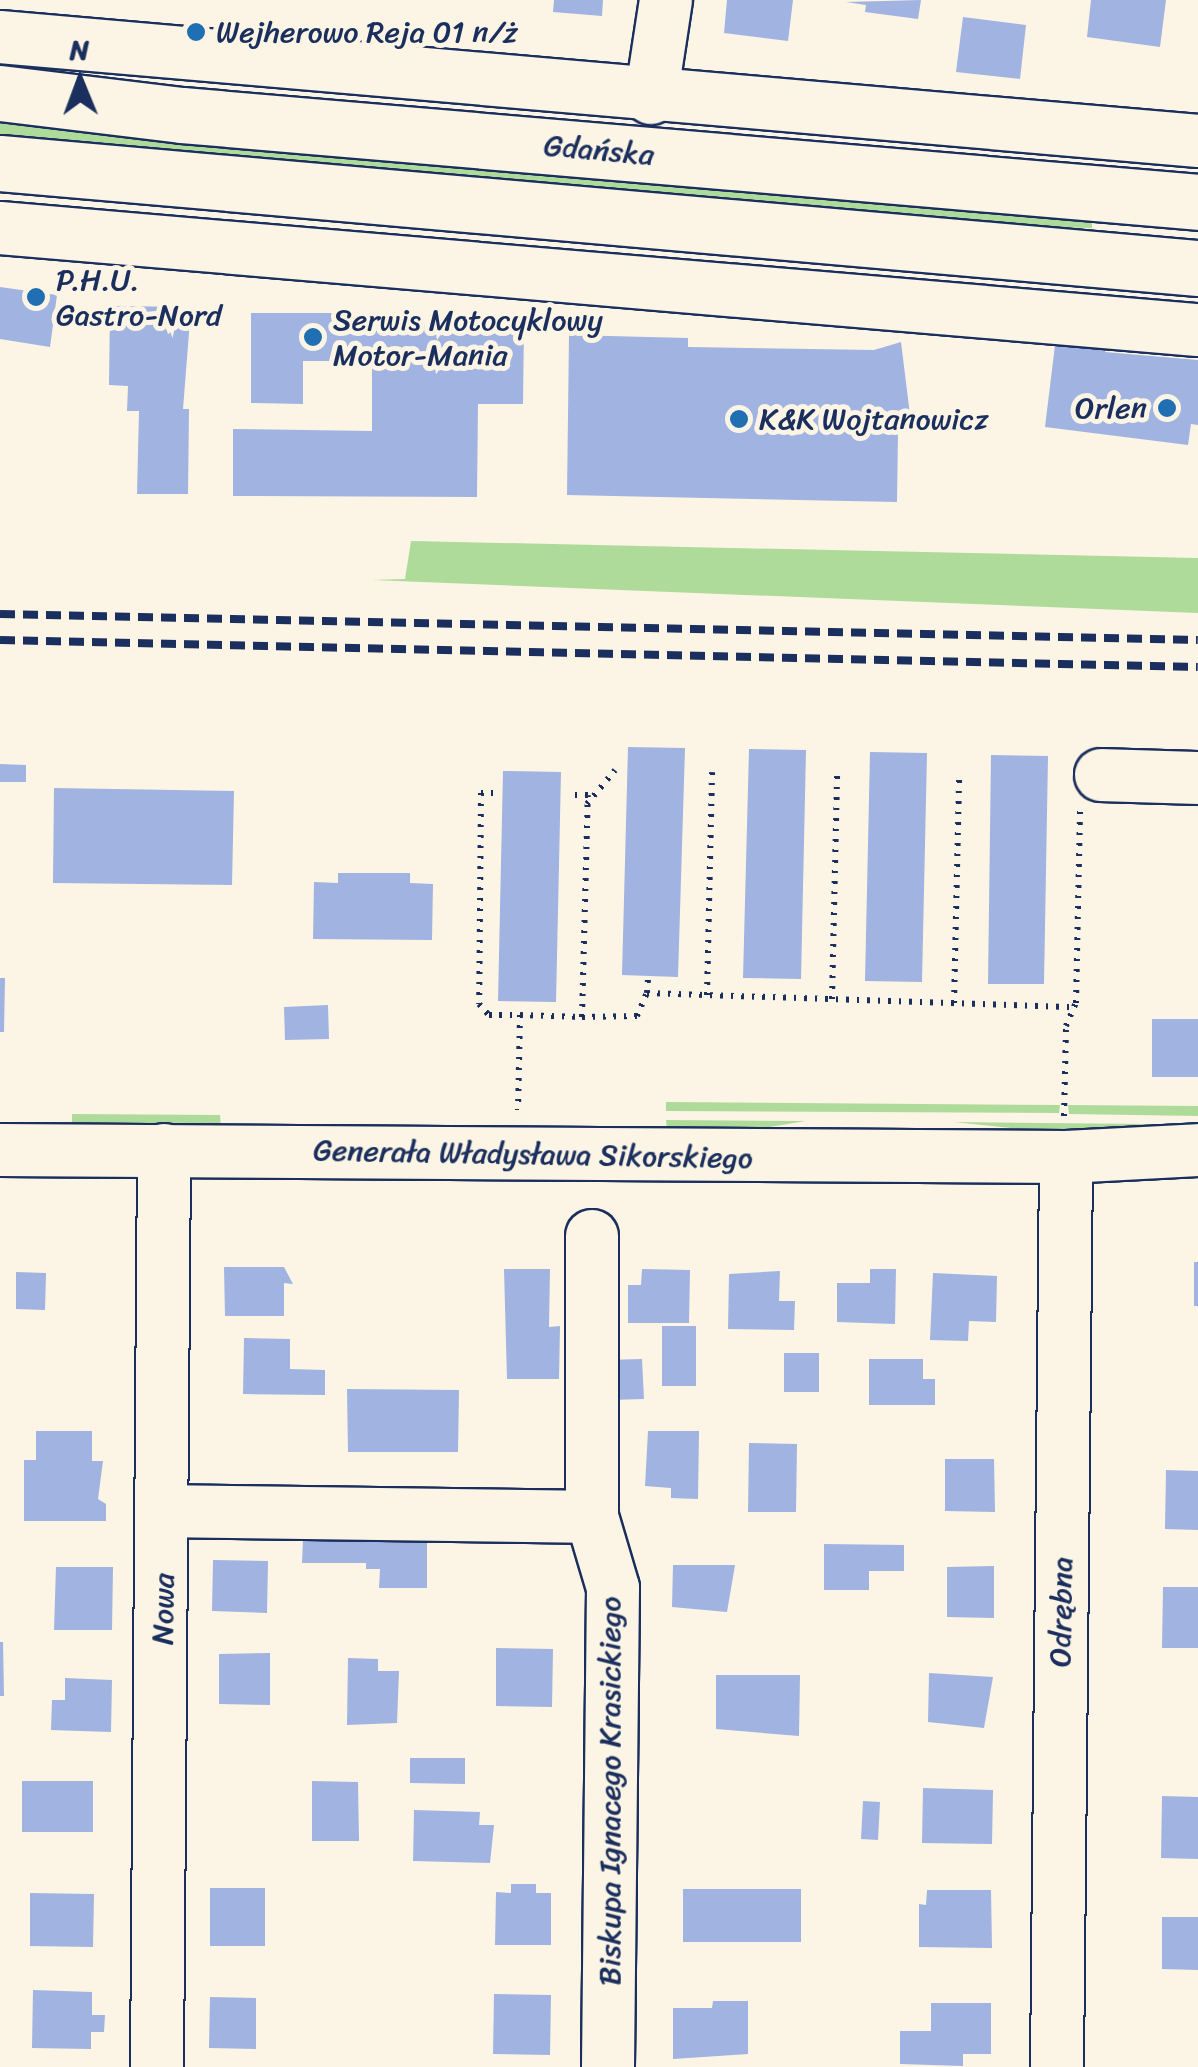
<!DOCTYPE html>
<html>
<head>
<meta charset="utf-8">
<style>
	body { margin:0 }
	#map { position:relative; width:1198px; height:2067px; overflow:hidden; background:#fcf5e5; font-family:Sriracha,sans-serif }
	div>[style] { position:absolute }
	[style*='--x'] { left:calc(var(--x)*1px); top:calc(var(--y)*1px); width:calc(var(--w)*1px); rotate:calc(var(--a)*1deg) }
	.green>* { inset:0; background:#aedb9a }
	.building>* { inset:0; background:#a0b3e1 }
	.path>* { height:6px; margin-top:-3px; transform-origin:0; background:repeating-linear-gradient(90deg,#1b2f5e 0 2.5px,transparent 0 10.5px) }
	.roads { filter:drop-shadow(2px 0 #1b2f5e) drop-shadow(-2px 0 #1b2f5e) drop-shadow(0 2px #1b2f5e) drop-shadow(0 -2px #1b2f5e) }
	.minor>* { height:52px; margin:-26px; padding:0 26px; transform-origin:26px; border-radius:26px; background:#fcf5e5 }
	.major>* { height:55px; margin:-27.5px; padding:0 27.5px; transform-origin:27.5px; border-radius:27.5px; background:#fcf5e5 }
	.rail>* { height:8px; margin-top:-4px; transform-origin:0; background:repeating-linear-gradient(90deg,#1b2f5e 0 15px,transparent 0 23px) }
	.dots>* { width:28px; height:28px; translate:-50% -50%; box-sizing:border-box; border:5px solid #fcf5e5; border-radius:50% }
	span { translate:-50% -50%; white-space:nowrap; text-align:center; line-height:1.15; -webkit-text-stroke:10px #fcf5e5; paint-order:stroke }
	.poi-label { font-size:30px; color:#1b2f5e }
	.left { translate:0 -50%; text-align:left }
	.right { translate:-100% -50%; text-align:right }
	.street-label { font-size:30px; color:#1b2f5e }
	.north { position:absolute; left:30px; top:30px; width:100px; height:100px; -webkit-text-stroke:8px #fcf5e5; paint-order:stroke; rotate:359deg; font-size:28px; font-weight:700; line-height:40px; text-align:center; color:#1b2f5e }
	.north::after { content:''; display:block; margin:auto; width:35px; height:45px; background:#1b2f5e; clip-path:polygon(50% 0,100% 100%,50% 72%,0 100%) }
</style>
</head>
<body>
<div id="map">
	<div class="green">
		<i style="clip-path:polygon(0 110px,1092px 210px,1092px 228px,949px 225px,0 139px)"></i>
		<i style="clip-path:polygon(411px 541px,1198px 558px,1198px 613px,372px 580px,405px 579px)"></i>
		<i style="clip-path:polygon(666px 1102px,1060px 1105px,1059px 1113px,666px 1111px)"></i>
		<i style="clip-path:polygon(1068px 1105px,1198px 1106px,1198px 1116px,1069px 1114px)"></i>
		<i style="clip-path:polygon(72px 1114px,220px 1115px,221px 1127px,72px 1127px)"></i>
		<i style="clip-path:polygon(666px 1120px,806px 1121px,757px 1129px,667px 1130px)"></i>
		<i style="clip-path:polygon(954px 1122px,1147px 1124px,1154px 1133px,1067px 1134px)"></i>
	</div>
	<div class="building">
		<i style="clip-path:polygon(554px 0,603px 0,602px 16px,553px 12px)"></i>
		<i style="clip-path:polygon(727px 0,793px 0,788px 41px,724px 33px)"></i>
		<i style="clip-path:polygon(921px 0,918px 19px,865px 12px,866px 5px,846px 2px)"></i>
		<i style="clip-path:polygon(1091px 0,1166px 0,1160px 47px,1087px 37px)"></i>
		<i style="clip-path:polygon(963px 17px,1026px 25px,1020px 79px,956px 72px)"></i>
		<i style="clip-path:polygon(0 287px,57px 295px,50px 347px,0 339px)"></i>
		<i style="clip-path:polygon(1060px 304px,1110px 310px,1105px 352px,1198px 360px,1198px 425px,1191px 424px,1188px 445px,1045px 427px)"></i>
		<i style="clip-path:polygon(110px 306px,191px 307px,183px 409px,189px 409px,188px 494px,137px 494px,139px 411px,127px 411px,128px 386px,109px 385px)"></i>
		<i style="clip-path:polygon(251px 313px,379px 313px,379px 325px,524px 325px,523px 404px,478px 404px,477px 497px,233px 496px,233px 429px,372px 431px,372px 361px,303px 361px,303px 404px,251px 403px)"></i>
		<i style="clip-path:polygon(569px 335px,688px 338px,688px 347px,874px 350px,901px 342px,910px 415px,898px 432px,897px 502px,567px 495px)"></i>
		<i style="clip-path:polygon(628px 747px,685px 748px,678px 977px,622px 975px)"></i>
		<i style="clip-path:polygon(749px 749px,806px 750px,801px 979px,743px 978px)"></i>
		<i style="clip-path:polygon(870px 752px,927px 753px,922px 982px,865px 981px)"></i>
		<i style="clip-path:polygon(991px 755px,1048px 756px,1044px 984px,988px 984px)"></i>
		<i style="clip-path:polygon(0 764px,26px 765px,26px 782px,0 782px)"></i>
		<i style="clip-path:polygon(503px 771px,561px 772px,556px 1002px,498px 1001px)"></i>
		<i style="clip-path:polygon(54px 788px,234px 791px,232px 885px,53px 883px)"></i>
		<i style="clip-path:polygon(338px 873px,410px 873px,410px 883px,433px 884px,432px 940px,313px 939px,314px 882px,338px 883px)"></i>
		<i style="clip-path:polygon(0 978px,5px 978px,4px 1032px,0 1032px)"></i>
		<i style="clip-path:polygon(328px 1005px,329px 1039px,285px 1040px,284px 1007px)"></i>
		<i style="clip-path:polygon(1152px 1019px,1198px 1019px,1198px 1077px,1152px 1077px)"></i>
		<i style="clip-path:polygon(1194px 1262px,1198px 1262px,1198px 1306px,1194px 1306px)"></i>
		<i style="clip-path:polygon(224px 1267px,284px 1267px,293px 1284px,284px 1283px,284px 1316px,225px 1316px)"></i>
		<i style="clip-path:polygon(504px 1269px,550px 1269px,549px 1327px,560px 1326px,559px 1379px,507px 1379px)"></i>
		<i style="clip-path:polygon(642px 1269px,690px 1270px,689px 1323px,628px 1323px,628px 1285px,641px 1285px)"></i>
		<i style="clip-path:polygon(870px 1269px,896px 1269px,895px 1324px,837px 1322px,837px 1283px,870px 1283px)"></i>
		<i style="clip-path:polygon(780px 1271px,779px 1301px,795px 1301px,794px 1330px,728px 1329px,729px 1274px)"></i>
		<i style="clip-path:polygon(16px 1272px,46px 1273px,45px 1310px,16px 1309px)"></i>
		<i style="clip-path:polygon(933px 1273px,997px 1276px,996px 1322px,969px 1321px,968px 1341px,930px 1340px)"></i>
		<i style="clip-path:polygon(662px 1326px,696px 1326px,696px 1386px,662px 1386px)"></i>
		<i style="clip-path:polygon(244px 1338px,290px 1339px,290px 1369px,325px 1370px,325px 1395px,243px 1394px)"></i>
		<i style="clip-path:polygon(784px 1353px,819px 1353px,819px 1392px,784px 1392px)"></i>
		<i style="clip-path:polygon(642px 1359px,644px 1399px,610px 1400px,608px 1360px)"></i>
		<i style="clip-path:polygon(869px 1359px,923px 1359px,923px 1379px,935px 1379px,935px 1405px,869px 1405px)"></i>
		<i style="clip-path:polygon(347px 1389px,459px 1390px,458px 1452px,348px 1452px)"></i>
		<i style="clip-path:polygon(36px 1431px,92px 1431px,92px 1461px,103px 1461px,98px 1499px,106px 1504px,106px 1521px,24px 1521px,24px 1460px,36px 1460px)"></i>
		<i style="clip-path:polygon(648px 1431px,699px 1431px,698px 1499px,671px 1498px,671px 1488px,645px 1486px)"></i>
		<i style="clip-path:polygon(749px 1443px,797px 1444px,796px 1512px,748px 1512px)"></i>
		<i style="clip-path:polygon(945px 1459px,994px 1459px,995px 1512px,945px 1511px)"></i>
		<i style="clip-path:polygon(1166px 1470px,1198px 1471px,1198px 1530px,1165px 1529px)"></i>
		<i style="clip-path:polygon(303px 1539px,427px 1541px,427px 1588px,379px 1588px,380px 1569px,366px 1569px,366px 1563px,302px 1563px)"></i>
		<i style="clip-path:polygon(824px 1544px,904px 1545px,904px 1571px,869px 1571px,869px 1590px,824px 1590px)"></i>
		<i style="clip-path:polygon(213px 1560px,268px 1561px,267px 1613px,212px 1611px)"></i>
		<i style="clip-path:polygon(673px 1565px,735px 1565px,727px 1612px,672px 1607px)"></i>
		<i style="clip-path:polygon(994px 1566px,994px 1618px,947px 1617px,947px 1567px)"></i>
		<i style="clip-path:polygon(56px 1567px,113px 1567px,112px 1630px,54px 1630px)"></i>
		<i style="clip-path:polygon(1163px 1587px,1198px 1587px,1198px 1648px,1162px 1648px)"></i>
		<i style="clip-path:polygon(0 1642px,3px 1642px,4px 1696px,0 1696px)"></i>
		<i style="clip-path:polygon(496px 1648px,553px 1649px,552px 1707px,496px 1706px)"></i>
		<i style="clip-path:polygon(270px 1653px,270px 1705px,219px 1704px,219px 1654px)"></i>
		<i style="clip-path:polygon(348px 1658px,378px 1659px,378px 1671px,399px 1671px,397px 1723px,347px 1725px)"></i>
		<i style="clip-path:polygon(929px 1673px,993px 1677px,984px 1728px,928px 1722px)"></i>
		<i style="clip-path:polygon(716px 1675px,800px 1675px,799px 1736px,716px 1729px)"></i>
		<i style="clip-path:polygon(65px 1678px,112px 1680px,111px 1732px,51px 1730px,52px 1700px,65px 1700px)"></i>
		<i style="clip-path:polygon(410px 1758px,465px 1758px,465px 1784px,410px 1783px)"></i>
		<i style="clip-path:polygon(22px 1781px,93px 1781px,93px 1832px,22px 1832px)"></i>
		<i style="clip-path:polygon(312px 1781px,358px 1782px,359px 1841px,312px 1841px)"></i>
		<i style="clip-path:polygon(923px 1788px,993px 1790px,992px 1844px,922px 1843px)"></i>
		<i style="clip-path:polygon(1162px 1796px,1198px 1797px,1198px 1859px,1161px 1858px)"></i>
		<i style="clip-path:polygon(863px 1801px,880px 1802px,878px 1840px,861px 1839px)"></i>
		<i style="clip-path:polygon(414px 1810px,480px 1812px,479px 1825px,494px 1825px,490px 1863px,413px 1861px)"></i>
		<i style="clip-path:polygon(511px 1884px,536px 1884px,536px 1893px,551px 1893px,551px 1945px,495px 1945px,496px 1892px,511px 1893px)"></i>
		<i style="clip-path:polygon(210px 1888px,265px 1888px,265px 1946px,210px 1946px)"></i>
		<i style="clip-path:polygon(683px 1889px,801px 1889px,801px 1942px,683px 1942px)"></i>
		<i style="clip-path:polygon(927px 1890px,991px 1890px,992px 1948px,919px 1947px,919px 1904px,926px 1905px)"></i>
		<i style="clip-path:polygon(30px 1893px,94px 1894px,93px 1947px,30px 1946px)"></i>
		<i style="clip-path:polygon(1162px 1917px,1198px 1917px,1198px 1970px,1162px 1969px)"></i>
		<i style="clip-path:polygon(33px 1990px,92px 1992px,92px 2015px,105px 2015px,104px 2032px,91px 2032px,91px 2049px,32px 2048px)"></i>
		<i style="clip-path:polygon(494px 1994px,551px 1995px,550px 2055px,493px 2054px)"></i>
		<i style="clip-path:polygon(210px 1997px,256px 1998px,256px 2049px,209px 2048px)"></i>
		<i style="clip-path:polygon(713px 2001px,748px 2001px,748px 2054px,673px 2059px,673px 2008px,712px 2008px)"></i>
		<i style="clip-path:polygon(931px 2003px,991px 2003px,991px 2054px,963px 2054px,963px 2066px,900px 2064px,900px 2031px,931px 2031px)"></i>
	</div>
	<div class="path">
		<i style="--x:493;--y:793;--w:12;--a:180"></i>
		<i style="--x:481;--y:793;--w:211;--a:90.5"></i>
		<i style="--x:479;--y:1004;--w:15;--a:48"></i>
		<i style="--x:489;--y:1015;--w:31;--a:0"></i>
		<i style="--x:520;--y:1015;--w:95;--a:91.2"></i>
		<i style="--x:587;--y:804;--w:44;--a:-50.5"></i>
		<i style="--x:647;--y:993;--w:15;--a:-86"></i>
		<i style="--x:707;--y:995;--w:223;--a:-88.7"></i>
		<i style="--x:832;--y:999;--w:224;--a:-88.7"></i>
		<i style="--x:954;--y:1003;--w:225;--a:-88.7"></i>
		<i style="--x:520;--y:1015;--w:62;--a:1.8"></i>
		<i style="--x:582;--y:1017;--w:222;--a:-88.5"></i>
		<i style="--x:588;--y:795;--w:17;--a:180"></i>
		<i style="--x:582;--y:1017;--w:55;--a:-1"></i>
		<i style="--x:637;--y:1016;--w:25;--a:-67"></i>
		<i style="--x:647;--y:993;--w:427;--a:1.9"></i>
		<i style="--x:1064;--y:1116;--w:90;--a:-88.7"></i>
		<i style="--x:1066;--y:1026;--w:25;--a:-67"></i>
		<i style="--x:1076;--y:1003;--w:192;--a:-88.8"></i>
	</div>
	<div class="roads">
		<div class="minor">
			<i style="--x:0;--y:37;--w:1203;--a:4.96"></i>
			<i style="--x:651;--y:98;--w:99;--a:-81.3"></i>
			<i style="--x:0;--y:228;--w:1202;--a:4.87"></i>
			<i style="--x:1101;--y:775;--w:97;--a:1.8"></i>
			<i style="--x:0;--y:1150;--w:1066;--a:0.38"></i>
			<i style="--x:1066;--y:1157;--w:132;--a:-3"></i>
			<i style="--x:592;--y:1236;--w:281;--a:90"></i>
			<i style="--x:165;--y:1511;--w:427;--a:0.8"></i>
			<i style="--x:592;--y:1517;--w:74;--a:73.5"></i>
			<i style="--x:613;--y:1588;--w:479;--a:90.6"></i>
			<i style="--x:157;--y:2067;--w:917;--a:-89.56"></i>
			<i style="--x:1057;--y:2067;--w:910;--a:-89.43"></i>
		</div>
		<div class="major">
			<i style="--x:0;--y:93;--w:183;--a:6.9"></i>
			<i style="--x:182;--y:115;--w:1020;--a:4.89"></i>
			<i style="--x:0;--y:163;--w:1203;--a:5.01"></i>
		</div>
	</div>
	<div class="rail">
		<i style="--x:0;--y:614;--w:1198;--a:1.24"></i>
		<i style="--x:0;--y:640;--w:1198;--a:1.29"></i>
	</div>
	<div class="dots">
		<i style="left:196px;top:32px;background:#1f6fb2"></i>
		<i style="left:36px;top:297px;background:#1f6fb2"></i>
		<i style="left:313px;top:337px;background:#1f6fb2"></i>
		<i style="left:1167px;top:408px;background:#1f6fb2"></i>
		<i style="left:739px;top:419px;background:#1f6fb2"></i>
	</div>
	<div class="poi-label">
		<span class="left" style="left:216px;top:32px">Wejherowo Reja 01 n/ż</span>
		<span class="left" style="left:56px;top:297px">P.H.U.<br>Gastro-Nord</span>
		<span class="left" style="left:333px;top:337px">Serwis Motocyklowy<br>Motor-Mania</span>
		<span class="right" style="left:1147px;top:408px">Orlen</span>
		<span class="left" style="left:759px;top:419px">K&amp;K Wojtanowicz</span>
	</div>
	<div class="street-label">
		<span style="left:599px;top:150px;rotate:5deg">Gdańska</span>
		<span style="left:533px;top:1154px;rotate:1deg">Generała Władysława Sikorskiego</span>
		<span style="left:163px;top:1609px;rotate:-89deg">Nowa</span>
		<span style="left:1061px;top:1612px;rotate:-89deg">Odrębna</span>
		<span style="left:610px;top:1791px;rotate:-90deg">Biskupa Ignacego Krasickiego</span>
	</div>
	<div class="north">N</div>
</div>
</body>
</html>
